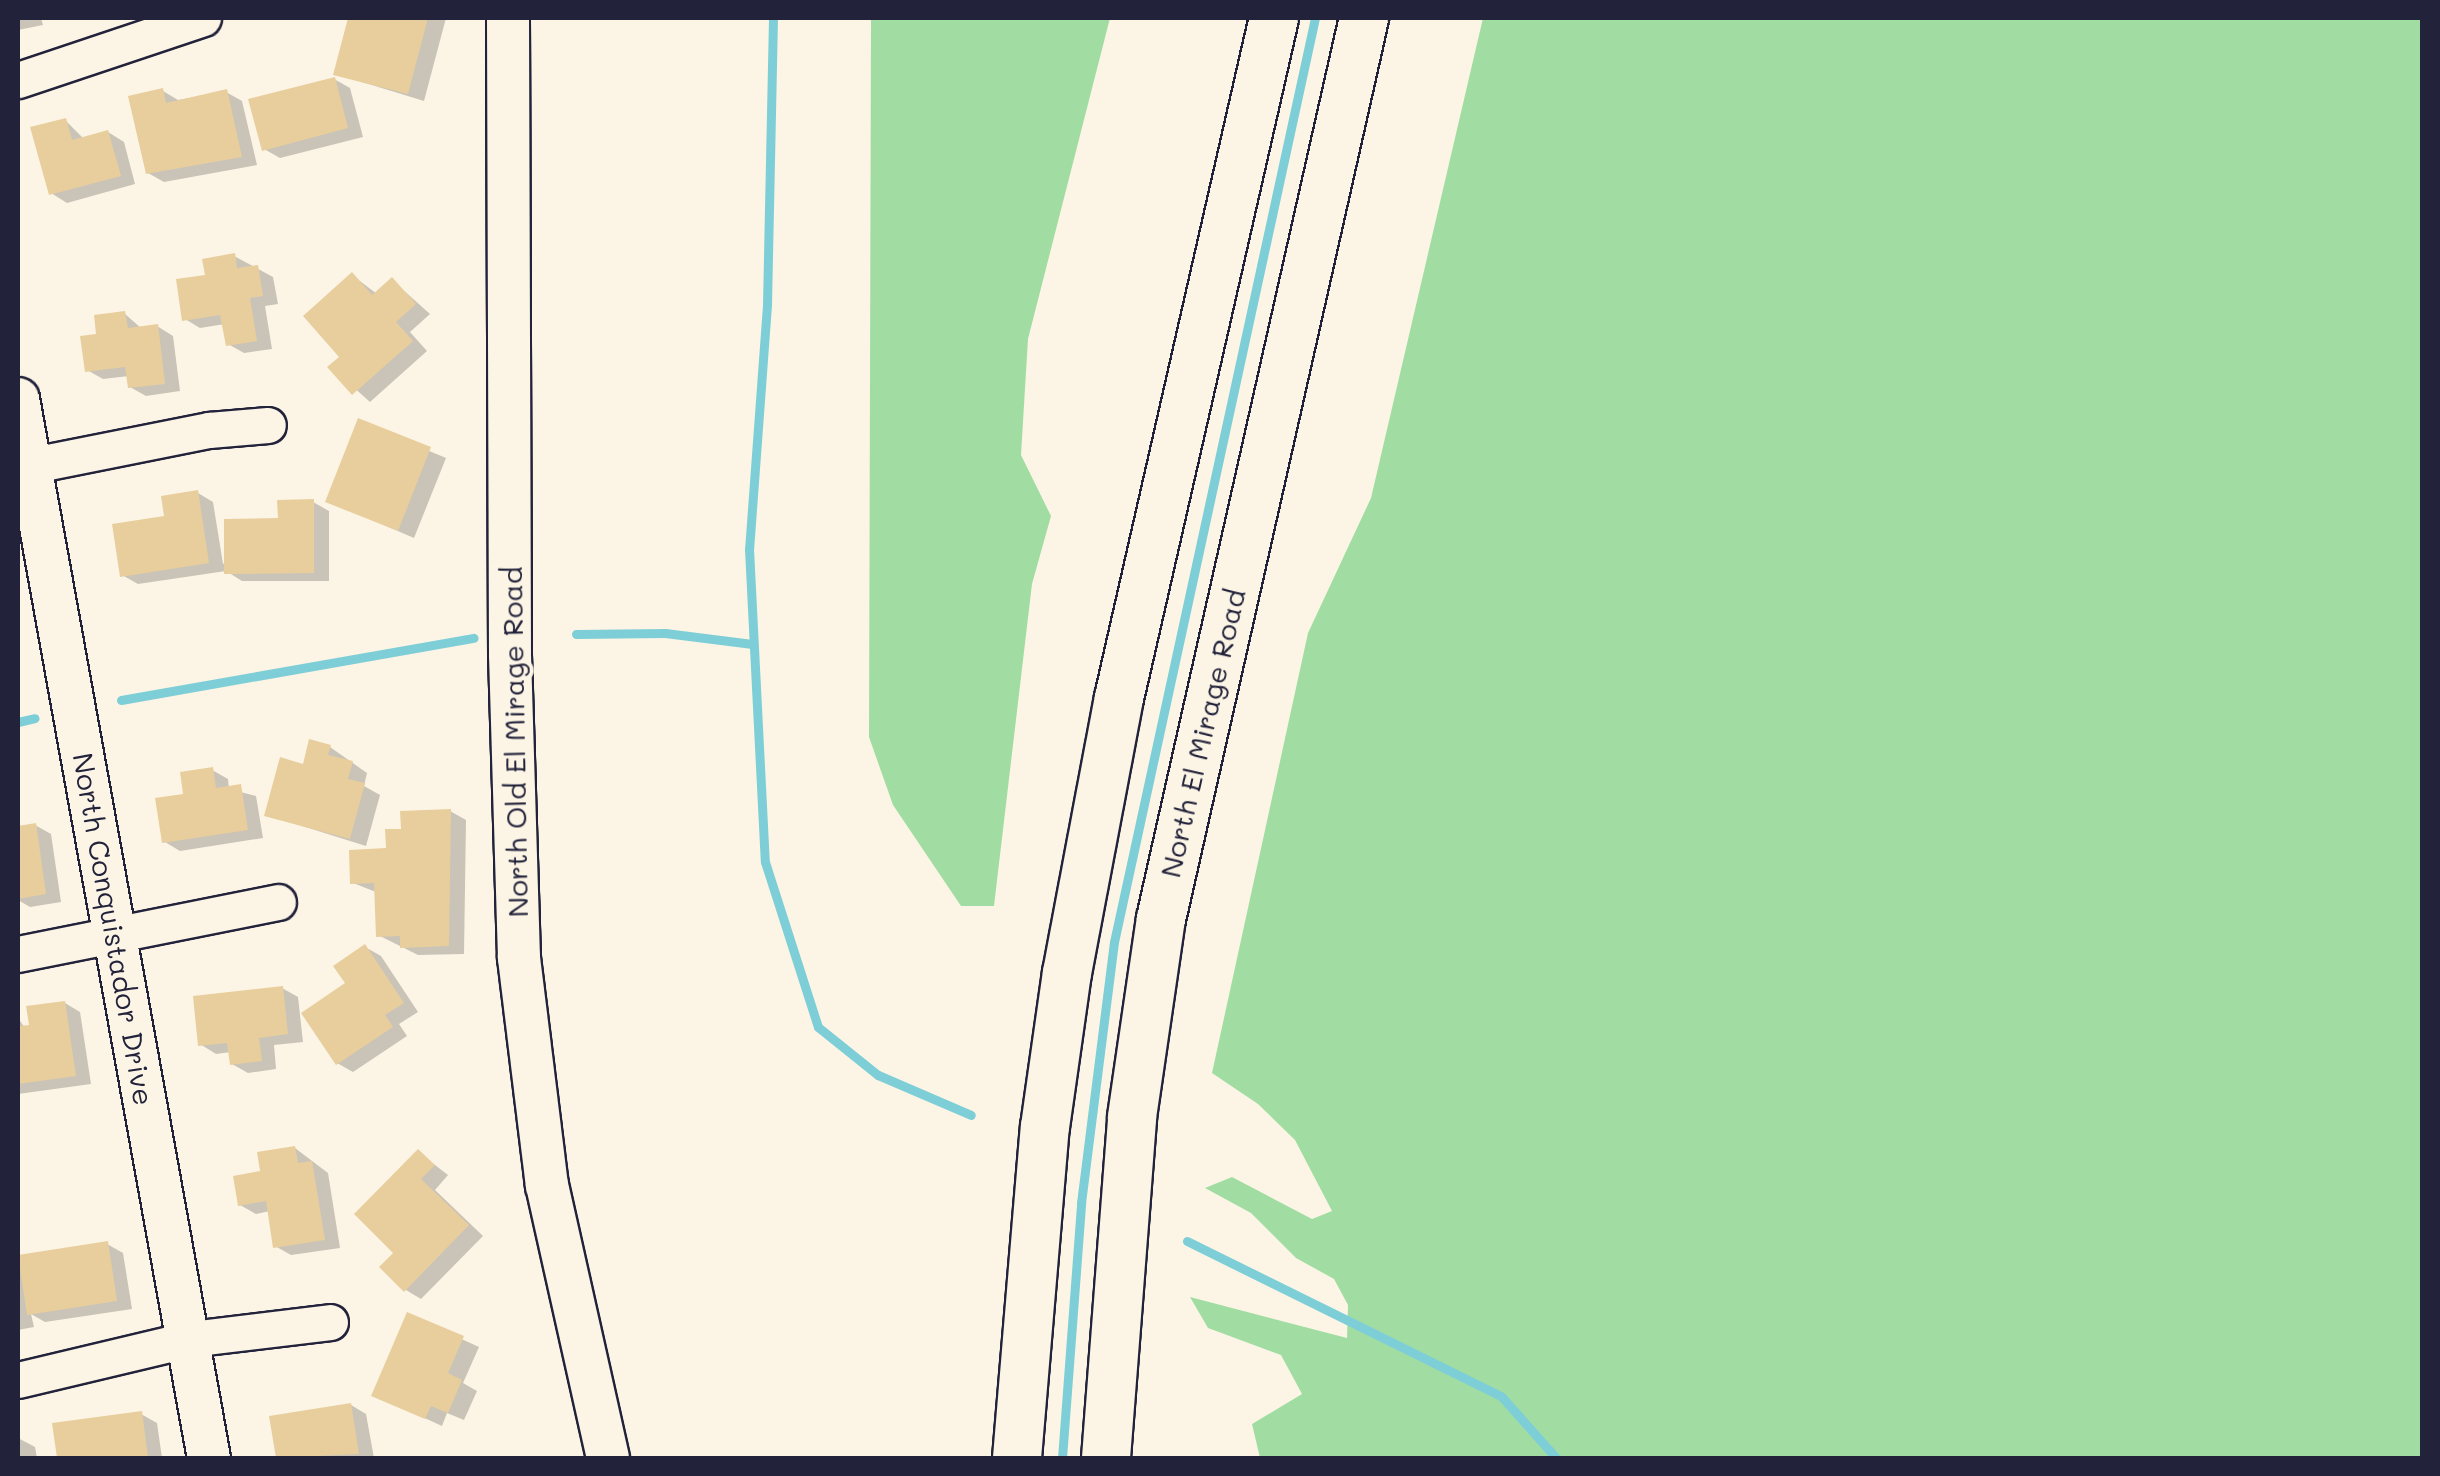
<!DOCTYPE html>
<html>
<head>
<meta charset="utf-8">
<style>
	body { margin:0 }
	#map { position:relative; width:2440px; height:1476px; overflow:hidden; background:#fcf5e5; font-family:Mali,sans-serif }
	div>[style] { position:absolute }
	[style*='--x'] { left:calc(var(--x)*1px); top:calc(var(--y)*1px); width:calc(var(--w)*1px); rotate:calc(var(--a)*1deg) }
	.green>* { inset:0; background:#a1dda3 }
	.shadow>* { inset:0; background:#0003 }
	.stream>* { height:9px; margin:-4.5px; padding:0 4.5px; transform-origin:4.5px; border-radius:4.5px; background:#7eced7 }
	.building>* { inset:0; background:#e8ce9d }
	.roads { filter:drop-shadow(2px 0 #22223b) drop-shadow(-2px 0 #22223b) drop-shadow(0 2px #22223b) drop-shadow(0 -2px #22223b) }
	.minor>* { height:35px; margin:-17.5px; padding:0 17.5px; transform-origin:17.5px; border-radius:17.5px; background:#fcf5e5 }
	.tertiary>* { height:42px; margin:-21px; padding:0 21px; transform-origin:21px; border-radius:21px; background:#fcf5e5 }
	.secondary>* { height:48px; margin:-24px; padding:0 24px; transform-origin:24px; border-radius:24px; background:#fcf5e5 }
	span { translate:-50% -50%; white-space:nowrap; text-align:center; line-height:1.15; -webkit-text-stroke:8px #fcf5e5; paint-order:stroke }
	.street-label { font-size:28px; color:#22223b }
	.frame { position:absolute; inset:0; border:20px solid #22223b; pointer-events:none }
</style>
</head>
<body>
<div id="map">
	<div class="green">
		<i style="clip-path:polygon(871px 18px,1110px 18px,1028px 339px,1021px 455px,1051px 516px,1032px 584px,994px 906px,961px 906px,893px 805px,869px 737px)"></i>
		<i style="clip-path:polygon(1483px 18px,2422px 18px,2422px 1458px,1260px 1458px,1252px 1424px,1302px 1394px,1281px 1355px,1208px 1328px,1190px 1297px,1347px 1338px,1348px 1305px,1334px 1279px,1296px 1258px,1251px 1213px,1205px 1188px,1232px 1177px,1312px 1219px,1332px 1211px,1295px 1140px,1258px 1104px,1212px 1073px,1308px 633px,1371px 498px)"></i>
	</div>
	<div class="shadow">
		<i style="clip-path:polygon(18px 18px,41px 18px,43px 25px,18px 30px)"></i>
		<i style="clip-path:polygon(351px 18px,446px 18px,424px 101px,336px 74px)"></i>
		<i style="clip-path:polygon(334px 79px,350px 88px,363px 137px,280px 158px,264px 149px)"></i>
		<i style="clip-path:polygon(163px 91px,178px 100px,226px 92px,242px 101px,257px 165px,164px 182px,148px 173px)"></i>
		<i style="clip-path:polygon(65px 120px,84px 139px,108px 132px,124px 142px,135px 184px,67px 203px,51px 193px)"></i>
		<i style="clip-path:polygon(234px 256px,273px 277px,278px 304px,265px 306px,272px 349px,244px 353px,228px 344px,225px 324px,200px 328px,185px 319px,208px 277px)"></i>
		<i style="clip-path:polygon(352px 275px,377px 294px,392px 280px,430px 314px,410px 332px,427px 351px,370px 402px,331px 367px,343px 357px)"></i>
		<i style="clip-path:polygon(125px 314px,141px 328px,157px 326px,173px 336px,180px 391px,146px 396px,130px 387px,129px 376px,103px 379px,87px 370px,99px 336px)"></i>
		<i style="clip-path:polygon(360px 422px,446px 458px,414px 538px,328px 501px)"></i>
		<i style="clip-path:polygon(198px 493px,213px 502px,223px 564px,313px 502px,329px 511px,329px 581px,242px 581px,226px 571px,138px 584px,122px 575px,167px 518px)"></i>
		<i style="clip-path:polygon(330px 747px,367px 773px,364px 786px,380px 795px,366px 846px,267px 815px)"></i>
		<i style="clip-path:polygon(212px 770px,228px 779px,229px 789px,256px 796px,263px 838px,180px 851px,165px 842px,186px 796px)"></i>
		<i style="clip-path:polygon(450px 811px,466px 820px,464px 954px,418px 955px,378px 935px,376px 892px,353px 883px,404px 831px)"></i>
		<i style="clip-path:polygon(35px 825px,51px 834px,61px 902px,30px 907px,18px 900px,18px 828px)"></i>
		<i style="clip-path:polygon(365px 947px,381px 956px,418px 1012px,399px 1024px,407px 1036px,353px 1072px,337px 1063px,348px 984px)"></i>
		<i style="clip-path:polygon(282px 988px,298px 997px,303px 1042px,274px 1045px,276px 1069px,248px 1073px,232px 1064px,231px 1052px,216px 1054px,200px 1044px)"></i>
		<i style="clip-path:polygon(65px 1003px,80px 1012px,91px 1084px,18px 1094px,18px 1018px,25px 1028px)"></i>
		<i style="clip-path:polygon(295px 1148px,328px 1173px,340px 1248px,291px 1255px,275px 1246px,270px 1211px,256px 1214px,240px 1205px)"></i>
		<i style="clip-path:polygon(418px 1152px,448px 1175px,435px 1190px,483px 1236px,421px 1299px,406px 1290px,397px 1253px)"></i>
		<i style="clip-path:polygon(107px 1244px,123px 1253px,132px 1309px,45px 1322px,31px 1314px,34px 1327px,18px 1330px,18px 1256px)"></i>
		<i style="clip-path:polygon(409px 1315px,479px 1347px,463px 1383px,477px 1391px,464px 1420px,447px 1413px,442px 1426px,374px 1395px)"></i>
		<i style="clip-path:polygon(351px 1405px,366px 1414px,374px 1458px,278px 1458px,272px 1418px)"></i>
		<i style="clip-path:polygon(141px 1414px,157px 1423px,162px 1458px,60px 1458px,55px 1425px)"></i>
		<i style="clip-path:polygon(18px 1438px,35px 1447px,37px 1458px,18px 1458px)"></i>
	</div>
	<div class="stream">
		<i style="--x:773;--y:18;--w:287;--a:91.2"></i>
		<i style="--x:767;--y:305;--w:245;--a:94.2"></i>
		<i style="--x:749;--y:549;--w:313;--a:87.1"></i>
		<i style="--x:765;--y:862;--w:173;--a:72.2"></i>
		<i style="--x:818;--y:1027;--w:77;--a:38.7"></i>
		<i style="--x:878;--y:1075;--w:101;--a:23.3"></i>
		<i style="--x:576;--y:634;--w:89;--a:-0.6"></i>
		<i style="--x:665;--y:633;--w:88;--a:7.2"></i>
		<i style="--x:121;--y:700;--w:358;--a:-10"></i>
		<i style="--x:18;--y:722;--w:17;--a:-13"></i>
		<i style="--x:1187;--y:1241;--w:350;--a:26.3"></i>
		<i style="--x:1501;--y:1396;--w:83;--a:48.4"></i>
		<i style="--x:1062;--y:1458;--w:256;--a:-85.7"></i>
		<i style="--x:1081;--y:1203;--w:263;--a:-82.8"></i>
		<i style="--x:1114;--y:942;--w:946;--a:-77.73"></i>
	</div>
	<div class="building">
		<i style="clip-path:polygon(348px 18px,428px 18px,408px 94px,333px 75px)"></i>
		<i style="clip-path:polygon(335px 77px,348px 128px,262px 151px,248px 99px)"></i>
		<i style="clip-path:polygon(163px 88px,166px 103px,227px 89px,242px 157px,146px 174px,128px 96px)"></i>
		<i style="clip-path:polygon(66px 118px,72px 140px,108px 130px,121px 176px,49px 195px,30px 127px)"></i>
		<i style="clip-path:polygon(235px 253px,237px 268px,258px 265px,263px 296px,250px 298px,257px 341px,226px 346px,220px 315px,182px 321px,176px 279px,205px 275px,202px 259px)"></i>
		<i style="clip-path:polygon(352px 272px,372px 295px,392px 277px,416px 304px,396px 322px,413px 341px,352px 395px,327px 367px,339px 357px,303px 316px)"></i>
		<i style="clip-path:polygon(125px 311px,128px 328px,158px 324px,165px 384px,128px 388px,125px 367px,85px 372px,80px 336px,96px 334px,94px 315px)"></i>
		<i style="clip-path:polygon(358px 418px,431px 447px,398px 531px,325px 502px)"></i>
		<i style="clip-path:polygon(198px 490px,209px 563px,120px 577px,112px 524px,164px 516px,161px 496px)"></i>
		<i style="clip-path:polygon(314px 499px,314px 573px,224px 574px,224px 519px,278px 518px,277px 500px)"></i>
		<i style="clip-path:polygon(309px 739px,331px 745px,328px 755px,353px 761px,348px 779px,365px 783px,350px 839px,264px 816px,280px 757px,303px 764px)"></i>
		<i style="clip-path:polygon(213px 767px,216px 788px,241px 784px,248px 830px,162px 843px,155px 798px,183px 794px,180px 772px)"></i>
		<i style="clip-path:polygon(451px 809px,449px 946px,400px 948px,400px 936px,376px 937px,374px 883px,350px 884px,349px 850px,386px 848px,385px 829px,401px 829px,400px 811px)"></i>
		<i style="clip-path:polygon(36px 823px,46px 894px,18px 899px,18px 826px)"></i>
		<i style="clip-path:polygon(365px 944px,404px 1003px,385px 1015px,393px 1027px,336px 1065px,301px 1013px,345px 983px,333px 966px)"></i>
		<i style="clip-path:polygon(283px 986px,288px 1034px,259px 1038px,262px 1061px,230px 1065px,227px 1043px,198px 1046px,193px 996px)"></i>
		<i style="clip-path:polygon(65px 1001px,76px 1076px,18px 1084px,18px 1026px,29px 1025px,26px 1006px)"></i>
		<i style="clip-path:polygon(295px 1146px,298px 1163px,312px 1161px,325px 1240px,273px 1248px,266px 1201px,238px 1206px,233px 1176px,260px 1171px,257px 1152px)"></i>
		<i style="clip-path:polygon(418px 1149px,435px 1165px,421px 1179px,469px 1225px,404px 1292px,379px 1267px,393px 1253px,354px 1214px)"></i>
		<i style="clip-path:polygon(108px 1241px,117px 1301px,27px 1315px,18px 1255px)"></i>
		<i style="clip-path:polygon(407px 1312px,464px 1336px,448px 1373px,462px 1380px,448px 1413px,431px 1406px,425px 1419px,371px 1396px)"></i>
		<i style="clip-path:polygon(351px 1403px,359px 1454px,276px 1458px,269px 1416px)"></i>
		<i style="clip-path:polygon(142px 1411px,148px 1458px,57px 1458px,52px 1423px)"></i>
	</div>
	<div class="roads">
		<div class="minor">
			<i style="--x:18;--y:80;--w:195;--a:-18.5"></i>
			<i style="--x:18;--y:468;--w:195;--a:-11.3"></i>
			<i style="--x:209;--y:430;--w:59;--a:-4.8"></i>
			<i style="--x:18;--y:954;--w:265;--a:-11.3"></i>
			<i style="--x:18;--y:1380;--w:177;--a:-13.4"></i>
			<i style="--x:190;--y:1339;--w:141;--a:-6.9"></i>
		</div>
		<div class="tertiary">
			<i style="--x:508;--y:18;--w:637;--a:89.82"></i>
			<i style="--x:510;--y:655;--w:303;--a:88.3"></i>
			<i style="--x:519;--y:958;--w:229;--a:83"></i>
			<i style="--x:547;--y:1185;--w:280;--a:77.4"></i>
			<i style="--x:18;--y:399;--w:1076;--a:79.78"></i>
		</div>
		<div class="secondary">
			<i style="--x:1017;--y:1458;--w:332;--a:-85.2"></i>
			<i style="--x:1045;--y:1127;--w:156;--a:-81.9"></i>
			<i style="--x:1067;--y:973;--w:280;--a:-79.3"></i>
			<i style="--x:1119;--y:698;--w:697;--a:-77.16"></i>
			<i style="--x:1106;--y:1458;--w:342;--a:-85.6"></i>
			<i style="--x:1132;--y:1117;--w:200;--a:-81.7"></i>
			<i style="--x:1161;--y:919;--w:924;--a:-77.3"></i>
		</div>
	</div>
	<div class="street-label">
		<span style="left:1202px;top:733px;rotate:-77deg">North El Mirage Road</span>
		<span style="left:514px;top:742px;rotate:-91deg">North Old El Mirage Road</span>
		<span style="left:114px;top:929px;rotate:80deg">North Conquistador Drive</span>
	</div>
	<div class="frame"></div>
</div>
</body>
</html>
